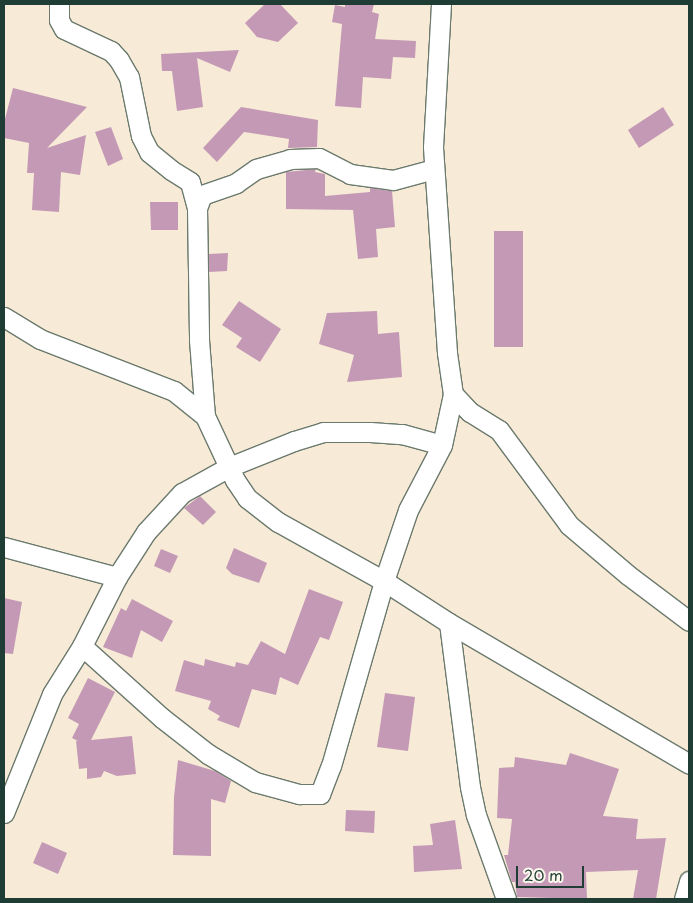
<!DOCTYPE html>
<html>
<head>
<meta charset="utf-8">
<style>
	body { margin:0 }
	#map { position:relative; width:693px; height:903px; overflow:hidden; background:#f7ead6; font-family:"Playpen Sans",sans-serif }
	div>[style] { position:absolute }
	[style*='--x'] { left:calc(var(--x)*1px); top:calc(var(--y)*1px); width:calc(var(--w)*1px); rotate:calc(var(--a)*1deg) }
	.building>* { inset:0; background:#c499b6 }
	.roads { filter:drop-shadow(1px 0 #6b7a6d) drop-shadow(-1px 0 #6b7a6d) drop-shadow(0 1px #6b7a6d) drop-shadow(0 -1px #6b7a6d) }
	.street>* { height:19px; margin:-9.5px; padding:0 9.5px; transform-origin:9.5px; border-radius:9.5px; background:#fff }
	span { translate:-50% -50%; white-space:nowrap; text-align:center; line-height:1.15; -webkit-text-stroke:4px #fbf7ec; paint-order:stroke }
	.frame { position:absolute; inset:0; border:5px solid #1f3d34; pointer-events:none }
	.scale { position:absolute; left:516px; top:866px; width:68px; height:22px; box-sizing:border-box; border:2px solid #1f3d34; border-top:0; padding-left:6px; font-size:15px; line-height:18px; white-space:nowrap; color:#1f3d34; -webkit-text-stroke:4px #fbf7ec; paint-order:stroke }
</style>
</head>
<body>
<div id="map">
	<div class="building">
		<i style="clip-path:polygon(265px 4px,280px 4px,298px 23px,278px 42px,257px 37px,245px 23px)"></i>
		<i style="clip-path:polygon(345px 4px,374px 4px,372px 12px,379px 14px,375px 39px,416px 41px,415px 58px,393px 57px,391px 79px,363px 77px,361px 108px,335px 106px,342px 24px,332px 22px,335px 5px,345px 7px)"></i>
		<i style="clip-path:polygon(239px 50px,230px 72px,197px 58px,203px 107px,177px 111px,172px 71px,162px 71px,161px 54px)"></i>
		<i style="clip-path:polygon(13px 88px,87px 107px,47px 148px,86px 135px,80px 175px,61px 172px,59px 212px,32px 210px,34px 173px,27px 173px,29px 143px,4px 138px,5px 119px)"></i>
		<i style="clip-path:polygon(241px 107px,318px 120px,317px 147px,288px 148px,289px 139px,244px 132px,217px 162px,203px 148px)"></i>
		<i style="clip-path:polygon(663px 107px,674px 125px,639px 148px,628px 130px)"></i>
		<i style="clip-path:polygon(111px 127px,123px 159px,108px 166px,95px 132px)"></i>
		<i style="clip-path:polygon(316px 169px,315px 172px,325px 174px,325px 196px,370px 192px,370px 188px,392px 191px,395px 227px,376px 229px,378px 257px,358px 259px,353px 210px,286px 209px,286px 172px)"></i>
		<i style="clip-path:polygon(150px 202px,178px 202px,178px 230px,151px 230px)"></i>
		<i style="clip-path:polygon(494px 231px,523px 231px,523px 347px,494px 347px)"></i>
		<i style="clip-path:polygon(228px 253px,227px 271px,209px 272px,209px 254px)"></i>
		<i style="clip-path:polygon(239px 301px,281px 329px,260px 362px,236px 347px,242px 338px,222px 325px)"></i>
		<i style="clip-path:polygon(377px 311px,378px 334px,399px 332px,402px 377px,347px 382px,354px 355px,319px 344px,327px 313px)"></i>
		<i style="clip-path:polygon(200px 496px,216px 512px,203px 525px,184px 508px)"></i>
		<i style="clip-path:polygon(234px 548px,267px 563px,259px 583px,232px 574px,226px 568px)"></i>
		<i style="clip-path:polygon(161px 549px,178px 556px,170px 573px,154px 566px)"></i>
		<i style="clip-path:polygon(309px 589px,343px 602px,329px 640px,320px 637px,298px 685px,280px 677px,276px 695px,252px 689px,239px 728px,217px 720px,220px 716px,208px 709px,211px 701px,175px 691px,184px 660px,204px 666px,205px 659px,235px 667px,236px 662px,248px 665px,261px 641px,285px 654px)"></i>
		<i style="clip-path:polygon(4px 598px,22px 602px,13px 654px,4px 653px)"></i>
		<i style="clip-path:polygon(132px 599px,173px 621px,162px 642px,141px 630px,132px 658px,103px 647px,121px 608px,126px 611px)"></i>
		<i style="clip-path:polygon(88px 678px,115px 692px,91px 740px,132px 736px,136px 774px,117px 776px,104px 771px,101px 777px,87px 779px,87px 768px,79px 769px,76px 741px,78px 741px,72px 738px,79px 724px,68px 718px)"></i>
		<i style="clip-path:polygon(385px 693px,415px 697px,408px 751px,377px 747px)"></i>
		<i style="clip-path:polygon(570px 753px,619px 769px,603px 816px,638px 819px,636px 839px,666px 838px,656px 899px,633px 899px,638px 870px,586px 872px,587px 899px,517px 897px,515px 882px,512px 882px,504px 855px,508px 855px,512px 819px,497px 818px,499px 768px,514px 767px,515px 757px,566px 765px)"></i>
		<i style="clip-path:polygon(178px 760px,215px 771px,231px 781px,225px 803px,211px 799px,211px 856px,173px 855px,174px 797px)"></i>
		<i style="clip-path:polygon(346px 810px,375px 811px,374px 833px,345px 831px)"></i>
		<i style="clip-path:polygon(455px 820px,462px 869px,414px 872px,413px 846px,433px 845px,430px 824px)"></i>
		<i style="clip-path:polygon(42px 842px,67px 853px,58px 874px,33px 863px)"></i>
	</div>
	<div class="roads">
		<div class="street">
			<i style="--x:59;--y:4;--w:16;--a:90"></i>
			<i style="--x:59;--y:20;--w:10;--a:61"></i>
			<i style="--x:64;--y:29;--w:52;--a:25.1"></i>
			<i style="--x:111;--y:51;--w:12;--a:48"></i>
			<i style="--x:119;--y:60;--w:20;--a:60"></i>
			<i style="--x:129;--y:77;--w:60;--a:78.5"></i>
			<i style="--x:141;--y:136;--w:18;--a:63"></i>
			<i style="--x:149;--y:152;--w:28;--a:39"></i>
			<i style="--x:171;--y:170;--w:22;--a:32"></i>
			<i style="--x:190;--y:182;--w:27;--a:75"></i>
			<i style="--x:197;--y:208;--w:132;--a:89.1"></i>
			<i style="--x:199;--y:340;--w:76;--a:85.5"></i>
			<i style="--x:441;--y:4;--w:143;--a:93.2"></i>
			<i style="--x:433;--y:147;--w:206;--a:86.1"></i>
			<i style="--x:447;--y:353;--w:41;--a:81.7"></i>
			<i style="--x:453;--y:394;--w:25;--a:47"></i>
			<i style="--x:470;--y:412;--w:34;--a:32"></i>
			<i style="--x:499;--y:430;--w:118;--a:53.6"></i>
			<i style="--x:569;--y:525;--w:77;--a:40.3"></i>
			<i style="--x:628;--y:575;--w:76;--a:37"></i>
			<i style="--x:197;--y:208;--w:14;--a:-69"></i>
			<i style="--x:202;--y:195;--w:36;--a:-19"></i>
			<i style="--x:236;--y:183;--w:24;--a:-35"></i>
			<i style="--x:256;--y:169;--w:35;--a:-16"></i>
			<i style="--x:290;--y:159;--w:29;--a:-2"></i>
			<i style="--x:319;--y:158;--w:35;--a:27"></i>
			<i style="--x:350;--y:174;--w:43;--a:7.9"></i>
			<i style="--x:393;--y:180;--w:42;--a:-15"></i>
			<i style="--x:4;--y:317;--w:42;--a:31.4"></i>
			<i style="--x:40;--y:339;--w:144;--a:21.2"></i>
			<i style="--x:174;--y:391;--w:40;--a:39"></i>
			<i style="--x:205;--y:416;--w:71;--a:64.9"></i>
			<i style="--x:235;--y:480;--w:22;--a:56"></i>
			<i style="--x:247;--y:498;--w:39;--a:38"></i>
			<i style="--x:278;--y:522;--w:121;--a:29.1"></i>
			<i style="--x:384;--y:581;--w:77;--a:32.9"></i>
			<i style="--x:449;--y:623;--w:278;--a:30.4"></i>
			<i style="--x:4;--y:547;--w:117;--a:14.9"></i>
			<i style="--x:449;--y:623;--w:165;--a:82.7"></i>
			<i style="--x:470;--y:787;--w:29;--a:78"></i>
			<i style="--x:476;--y:815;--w:89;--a:70.3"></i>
			<i style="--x:82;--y:646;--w:108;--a:42"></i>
			<i style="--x:162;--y:718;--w:58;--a:38"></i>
			<i style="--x:208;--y:754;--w:55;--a:30.8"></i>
			<i style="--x:255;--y:782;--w:46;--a:15.3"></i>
			<i style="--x:299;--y:794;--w:21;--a:0"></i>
			<i style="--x:320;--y:794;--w:30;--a:-69"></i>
			<i style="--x:331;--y:766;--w:192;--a:-74"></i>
			<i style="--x:384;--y:581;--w:75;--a:-71.3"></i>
			<i style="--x:408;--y:510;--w:73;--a:-62.4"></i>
			<i style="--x:442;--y:445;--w:52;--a:-77.8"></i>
			<i style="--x:4;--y:813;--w:128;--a:-68"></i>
			<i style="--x:52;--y:694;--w:57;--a:-58"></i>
			<i style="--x:82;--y:646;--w:77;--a:-63.1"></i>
			<i style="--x:117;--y:577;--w:54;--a:-57.2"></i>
			<i style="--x:146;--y:532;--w:53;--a:-47.3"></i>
			<i style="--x:182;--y:493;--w:54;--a:-29"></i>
			<i style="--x:229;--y:467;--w:70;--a:-21.8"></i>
			<i style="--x:294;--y:441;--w:30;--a:-17"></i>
			<i style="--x:323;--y:432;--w:47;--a:0"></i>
			<i style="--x:370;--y:432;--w:32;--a:4"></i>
			<i style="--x:402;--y:434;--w:41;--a:15.4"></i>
			<i style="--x:684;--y:899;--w:19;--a:-74"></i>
		</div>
	</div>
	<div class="frame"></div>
	<div class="scale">20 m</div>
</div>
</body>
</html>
